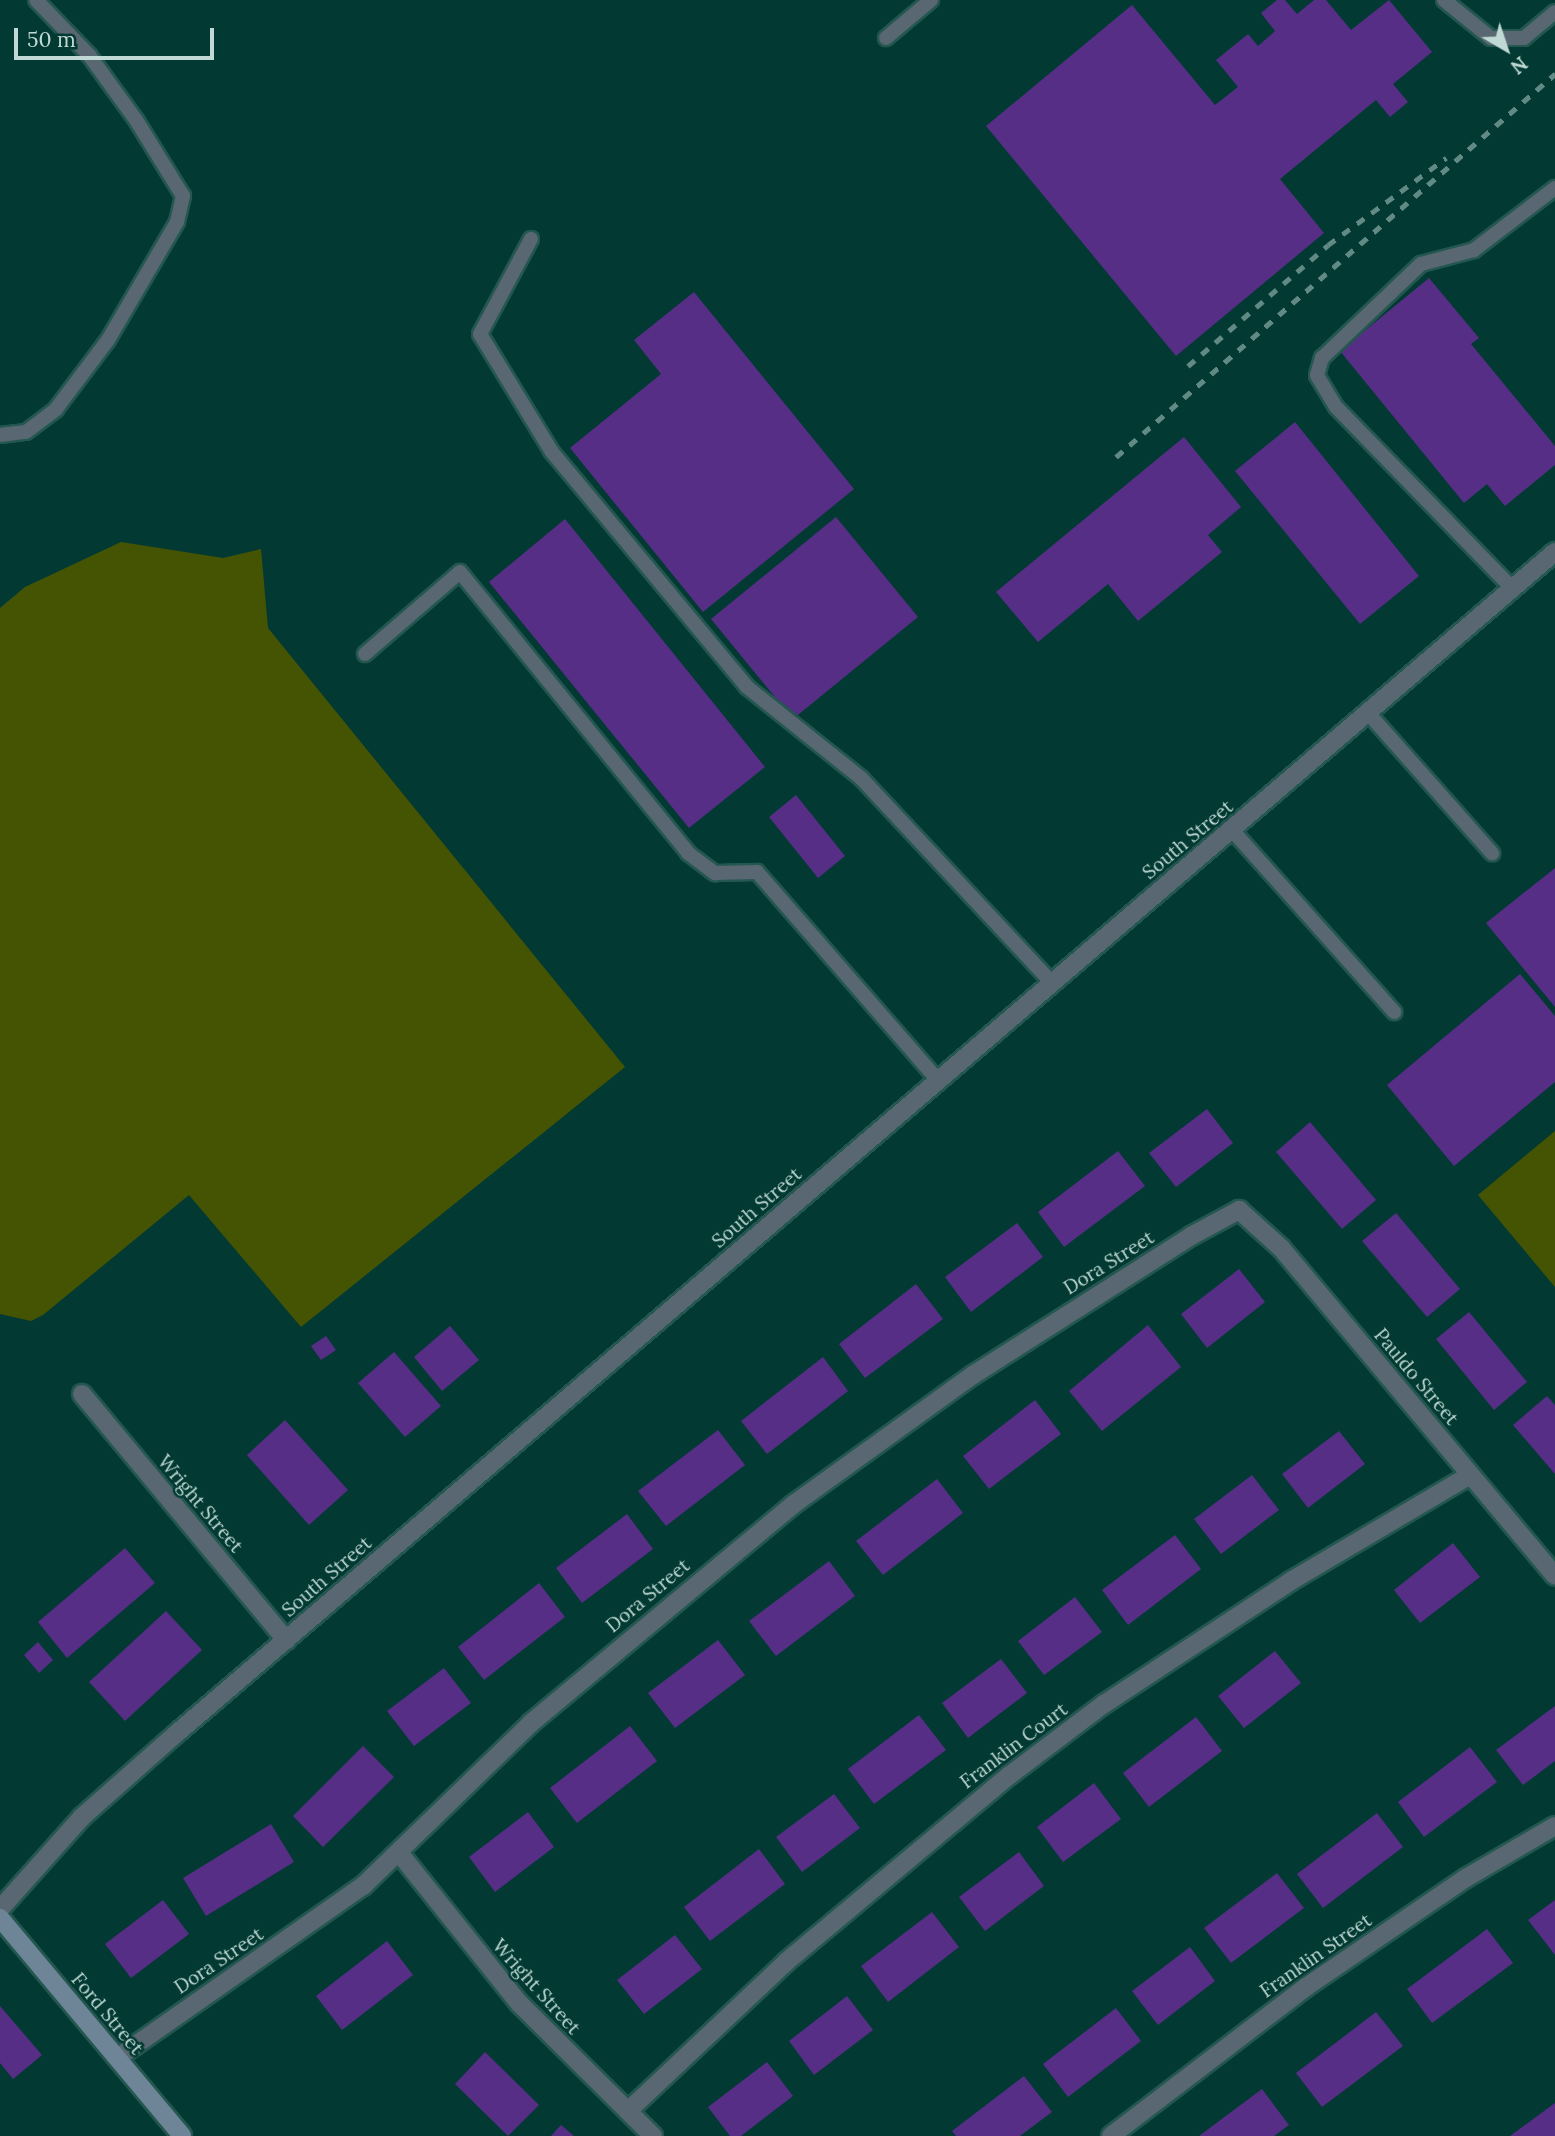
<!DOCTYPE html>
<html>
<head>
<meta charset="utf-8">
<style>
	body { margin:0 }
	#map { position:relative; width:1555px; height:2136px; overflow:hidden; background:#023a33; font-family:Lora,serif }
	div>[style] { position:absolute }
	[style*='--x'] { left:calc(var(--x)*1px); top:calc(var(--y)*1px); width:calc(var(--w)*1px); rotate:calc(var(--a)*1deg) }
	.green>* { inset:0; background:#455403 }
	.building>* { inset:0; background:#562e85 }
	.roads { filter:drop-shadow(2px 0 #245750) drop-shadow(-2px 0 #245750) drop-shadow(0 2px #245750) drop-shadow(0 -2px #245750) }
	.lane>* { height:14px; margin:-7px; padding:0 7px; transform-origin:7px; border-radius:7px; background:#596772 }
	.street>* { height:18px; margin:-9px; padding:0 9px; transform-origin:9px; border-radius:9px; background:#596772 }
	.secondary>* { height:18px; margin:-9px; padding:0 9px; transform-origin:9px; border-radius:9px; background:#6e8597 }
	.rail>* { height:5px; margin-top:-2.5px; transform-origin:0; background:repeating-linear-gradient(90deg,#628a84 0 9px,transparent 0 18px) }
	span { translate:-50% -50%; white-space:nowrap; text-align:center; line-height:1.15; -webkit-text-stroke:5px #023a33; paint-order:stroke }
	.street-label { font-size:19px; color:#c0d9d4 }
	.north { position:absolute; left:1471px; top:14px; width:70px; height:70px; -webkit-text-stroke:5px #023a33; paint-order:stroke; rotate:141deg; font-size:19px; font-weight:700; line-height:28px; text-align:center; color:#c0d9d4 }
	.north::after { content:''; display:block; margin:auto; width:24px; height:32px; background:#c0d9d4; clip-path:polygon(50% 0,100% 100%,50% 72%,0 100%) }
	.scale { position:absolute; left:14px; top:28px; width:200px; height:32px; box-sizing:border-box; border:4px solid #c0d9d4; border-top:0; padding-left:9px; font-size:21px; line-height:24px; white-space:nowrap; color:#c0d9d4; -webkit-text-stroke:5px #023a33; paint-order:stroke }
</style>
</head>
<body>
<div id="map">
	<div class="green">
		<i style="clip-path:polygon(121px 542px,223px 558px,261px 549px,268px 628px,625px 1067px,301px 1327px,189px 1195px,43px 1315px,31px 1321px,0 1314px,0 608px,25px 587px)"></i>
		<i style="clip-path:polygon(1555px 1131px,1555px 1287px,1478px 1195px)"></i>
	</div>
	<div class="building">
		<i style="clip-path:polygon(1277px 0,1285px 0,1297px 14px,1314px 0,1326px 0,1351px 30px,1389px 0,1432px 52px,1393px 84px,1408px 102px,1390px 117px,1376px 100px,1280px 179px,1324px 233px,1176px 356px,986px 126px,1132px 5px,1215px 105px,1238px 87px,1216px 60px,1248px 34px,1258px 46px,1275px 31px,1261px 13px)"></i>
		<i style="clip-path:polygon(1429px 278px,1479px 338px,1471px 344px,1555px 446px,1555px 465px,1505px 506px,1487px 484px,1464px 503px,1340px 351px)"></i>
		<i style="clip-path:polygon(694px 292px,854px 489px,703px 612px,570px 448px,661px 374px,634px 340px)"></i>
		<i style="clip-path:polygon(1295px 422px,1419px 576px,1360px 624px,1235px 471px)"></i>
		<i style="clip-path:polygon(1184px 437px,1241px 507px,1208px 535px,1222px 552px,1138px 621px,1108px 584px,1038px 642px,996px 592px)"></i>
		<i style="clip-path:polygon(836px 517px,918px 617px,793px 719px,711px 619px)"></i>
		<i style="clip-path:polygon(565px 519px,765px 767px,689px 828px,489px 582px)"></i>
		<i style="clip-path:polygon(796px 795px,845px 856px,818px 878px,769px 817px)"></i>
		<i style="clip-path:polygon(1555px 868px,1555px 1007px,1486px 923px)"></i>
		<i style="clip-path:polygon(1520px 974px,1555px 1016px,1555px 1082px,1454px 1166px,1387px 1085px)"></i>
		<i style="clip-path:polygon(1207px 1109px,1233px 1143px,1176px 1187px,1149px 1153px)"></i>
		<i style="clip-path:polygon(1310px 1122px,1376px 1200px,1342px 1229px,1276px 1152px)"></i>
		<i style="clip-path:polygon(1118px 1151px,1145px 1186px,1064px 1247px,1038px 1212px)"></i>
		<i style="clip-path:polygon(1396px 1213px,1460px 1289px,1427px 1317px,1362px 1241px)"></i>
		<i style="clip-path:polygon(1017px 1223px,1043px 1257px,971px 1312px,945px 1277px)"></i>
		<i style="clip-path:polygon(1239px 1269px,1265px 1302px,1207px 1348px,1181px 1314px)"></i>
		<i style="clip-path:polygon(916px 1284px,943px 1319px,865px 1378px,839px 1344px)"></i>
		<i style="clip-path:polygon(1469px 1312px,1527px 1382px,1494px 1410px,1436px 1339px)"></i>
		<i style="clip-path:polygon(1148px 1325px,1181px 1367px,1102px 1431px,1069px 1391px)"></i>
		<i style="clip-path:polygon(450px 1326px,479px 1360px,442px 1391px,414px 1357px)"></i>
		<i style="clip-path:polygon(326px 1336px,336px 1350px,321px 1360px,311px 1346px)"></i>
		<i style="clip-path:polygon(394px 1352px,441px 1406px,405px 1437px,358px 1383px)"></i>
		<i style="clip-path:polygon(823px 1357px,848px 1391px,767px 1454px,741px 1421px)"></i>
		<i style="clip-path:polygon(1547px 1396px,1555px 1405px,1555px 1474px,1513px 1425px)"></i>
		<i style="clip-path:polygon(1035px 1400px,1061px 1434px,989px 1489px,963px 1456px)"></i>
		<i style="clip-path:polygon(285px 1420px,348px 1490px,309px 1525px,247px 1455px)"></i>
		<i style="clip-path:polygon(718px 1430px,745px 1465px,666px 1526px,638px 1491px)"></i>
		<i style="clip-path:polygon(1339px 1431px,1365px 1464px,1308px 1508px,1282px 1474px)"></i>
		<i style="clip-path:polygon(1252px 1475px,1279px 1510px,1221px 1554px,1194px 1519px)"></i>
		<i style="clip-path:polygon(937px 1479px,963px 1513px,883px 1575px,856px 1541px)"></i>
		<i style="clip-path:polygon(627px 1514px,653px 1549px,582px 1603px,556px 1568px)"></i>
		<i style="clip-path:polygon(1175px 1535px,1201px 1569px,1128px 1625px,1102px 1590px)"></i>
		<i style="clip-path:polygon(1453px 1543px,1480px 1577px,1420px 1623px,1394px 1590px)"></i>
		<i style="clip-path:polygon(125px 1548px,155px 1583px,67px 1658px,38px 1622px)"></i>
		<i style="clip-path:polygon(829px 1561px,855px 1596px,776px 1656px,749px 1621px)"></i>
		<i style="clip-path:polygon(539px 1583px,565px 1617px,484px 1680px,458px 1647px)"></i>
		<i style="clip-path:polygon(1075px 1597px,1102px 1632px,1044px 1675px,1018px 1641px)"></i>
		<i style="clip-path:polygon(166px 1611px,202px 1650px,125px 1721px,89px 1682px)"></i>
		<i style="clip-path:polygon(718px 1640px,745px 1675px,675px 1728px,648px 1693px)"></i>
		<i style="clip-path:polygon(38px 1642px,53px 1660px,39px 1673px,24px 1655px)"></i>
		<i style="clip-path:polygon(1275px 1651px,1301px 1683px,1244px 1728px,1218px 1696px)"></i>
		<i style="clip-path:polygon(1001px 1659px,1027px 1693px,968px 1738px,942px 1703px)"></i>
		<i style="clip-path:polygon(444px 1668px,471px 1703px,414px 1746px,387px 1711px)"></i>
		<i style="clip-path:polygon(1555px 1706px,1555px 1761px,1523px 1785px,1496px 1750px)"></i>
		<i style="clip-path:polygon(919px 1715px,946px 1750px,874px 1804px,848px 1769px)"></i>
		<i style="clip-path:polygon(1196px 1717px,1222px 1751px,1149px 1807px,1123px 1773px)"></i>
		<i style="clip-path:polygon(630px 1726px,657px 1761px,577px 1823px,550px 1788px)"></i>
		<i style="clip-path:polygon(363px 1746px,394px 1777px,323px 1847px,293px 1816px)"></i>
		<i style="clip-path:polygon(1470px 1747px,1497px 1782px,1424px 1837px,1398px 1802px)"></i>
		<i style="clip-path:polygon(1094px 1783px,1121px 1819px,1063px 1862px,1037px 1827px)"></i>
		<i style="clip-path:polygon(834px 1794px,860px 1828px,802px 1872px,776px 1837px)"></i>
		<i style="clip-path:polygon(528px 1812px,554px 1847px,495px 1892px,469px 1857px)"></i>
		<i style="clip-path:polygon(1377px 1813px,1403px 1847px,1323px 1908px,1297px 1874px)"></i>
		<i style="clip-path:polygon(271px 1824px,294px 1862px,206px 1916px,183px 1878px)"></i>
		<i style="clip-path:polygon(759px 1849px,785px 1884px,710px 1941px,684px 1907px)"></i>
		<i style="clip-path:polygon(1019px 1852px,1044px 1886px,985px 1931px,959px 1897px)"></i>
		<i style="clip-path:polygon(1277px 1873px,1304px 1908px,1231px 1963px,1204px 1928px)"></i>
		<i style="clip-path:polygon(163px 1900px,189px 1934px,131px 1978px,105px 1944px)"></i>
		<i style="clip-path:polygon(1555px 1900px,1555px 1955px,1528px 1920px)"></i>
		<i style="clip-path:polygon(932px 1912px,959px 1947px,888px 2002px,861px 1966px)"></i>
		<i style="clip-path:polygon(1487px 1929px,1513px 1963px,1432px 2023px,1407px 1989px)"></i>
		<i style="clip-path:polygon(675px 1935px,702px 1969px,644px 2014px,617px 1980px)"></i>
		<i style="clip-path:polygon(387px 1941px,413px 1975px,342px 2030px,316px 1996px)"></i>
		<i style="clip-path:polygon(1190px 1947px,1215px 1981px,1158px 2025px,1132px 1991px)"></i>
		<i style="clip-path:polygon(847px 1996px,873px 2030px,814px 2075px,789px 2041px)"></i>
		<i style="clip-path:polygon(0 2006px,42px 2055px,13px 2079px,0 2063px)"></i>
		<i style="clip-path:polygon(1116px 2008px,1141px 2041px,1068px 2097px,1043px 2064px)"></i>
		<i style="clip-path:polygon(1376px 2012px,1403px 2046px,1322px 2107px,1296px 2073px)"></i>
		<i style="clip-path:polygon(485px 2052px,539px 2105px,508px 2136px,455px 2084px)"></i>
		<i style="clip-path:polygon(767px 2062px,793px 2096px,741px 2136px,730px 2136px,708px 2107px)"></i>
		<i style="clip-path:polygon(1024px 2076px,1052px 2112px,1020px 2136px,956px 2136px,952px 2131px)"></i>
		<i style="clip-path:polygon(1262px 2089px,1289px 2125px,1274px 2136px,1199px 2136px)"></i>
		<i style="clip-path:polygon(1555px 2103px,1555px 2136px,1510px 2136px)"></i>
		<i style="clip-path:polygon(561px 2125px,574px 2136px,551px 2136px)"></i>
	</div>
	<div class="roads">
		<div class="lane">
			<i style="--x:1444;--y:0;--w:60;--a:39"></i>
			<i style="--x:1491;--y:38;--w:33;--a:0"></i>
			<i style="--x:1524;--y:38;--w:40;--a:-40"></i>
			<i style="--x:886;--y:38;--w:59;--a:-40.2"></i>
			<i style="--x:531;--y:239;--w:108;--a:118.2"></i>
			<i style="--x:480;--y:334;--w:138;--a:58.6"></i>
			<i style="--x:552;--y:452;--w:305;--a:50.3"></i>
			<i style="--x:747;--y:687;--w:146;--a:38.6"></i>
			<i style="--x:861;--y:778;--w:280;--a:47"></i>
			<i style="--x:0;--y:435;--w:26;--a:-7"></i>
			<i style="--x:26;--y:432;--w:38;--a:-37"></i>
			<i style="--x:56;--y:409;--w:86;--a:-53"></i>
			<i style="--x:108;--y:340;--w:137;--a:-59.7"></i>
			<i style="--x:177;--y:222;--w:27;--a:-77"></i>
			<i style="--x:183;--y:196;--w:89;--a:-121.7"></i>
			<i style="--x:136;--y:120;--w:80;--a:-125.9"></i>
			<i style="--x:89;--y:55;--w:76;--a:-133.9"></i>
			<i style="--x:1513;--y:589;--w:254;--a:-134.2"></i>
			<i style="--x:1336;--y:407;--w:37;--a:-121"></i>
			<i style="--x:1317;--y:375;--w:18;--a:-74"></i>
			<i style="--x:1322;--y:358;--w:137;--a:-43.5"></i>
			<i style="--x:1421;--y:264;--w:55;--a:-14.8"></i>
			<i style="--x:1474;--y:250;--w:102;--a:-37.4"></i>
			<i style="--x:365;--y:654;--w:125;--a:-40.8"></i>
			<i style="--x:460;--y:572;--w:362;--a:50.9"></i>
			<i style="--x:688;--y:853;--w:34;--a:37"></i>
			<i style="--x:715;--y:873;--w:42;--a:-1.4"></i>
			<i style="--x:757;--y:872;--w:276;--a:49"></i>
			<i style="--x:1369;--y:714;--w:186;--a:48.5"></i>
			<i style="--x:1232;--y:830;--w:244;--a:48.3"></i>
		</div>
		<div class="street">
			<i style="--x:82;--y:1394;--w:320;--a:50.3"></i>
			<i style="--x:400;--y:1854;--w:191;--a:51.4"></i>
			<i style="--x:519;--y:2003;--w:189;--a:44.8"></i>
			<i style="--x:0;--y:1909;--w:123;--a:-48.3"></i>
			<i style="--x:82;--y:1817;--w:127;--a:-41.5"></i>
			<i style="--x:177;--y:1733;--w:1815;--a:-40.6"></i>
			<i style="--x:117;--y:2058;--w:300;--a:-35"></i>
			<i style="--x:363;--y:1886;--w:234;--a:-44.1"></i>
			<i style="--x:531;--y:1723;--w:342;--a:-39.8"></i>
			<i style="--x:794;--y:1504;--w:221;--a:-35.8"></i>
			<i style="--x:973;--y:1375;--w:259;--a:-32.5"></i>
			<i style="--x:1191;--y:1236;--w:55;--a:-28.4"></i>
			<i style="--x:1239;--y:1210;--w:57;--a:42.1"></i>
			<i style="--x:1281;--y:1248;--w:427;--a:50.1"></i>
			<i style="--x:628;--y:2111;--w:217;--a:-43.3"></i>
			<i style="--x:786;--y:1962;--w:292;--a:-39.9"></i>
			<i style="--x:1010;--y:1775;--w:118;--a:-37.1"></i>
			<i style="--x:1104;--y:1704;--w:224;--a:-33.3"></i>
			<i style="--x:1291;--y:1581;--w:208;--a:-30.6"></i>
			<i style="--x:1111;--y:2136;--w:245;--a:-37.4"></i>
			<i style="--x:1306;--y:1987;--w:194;--a:-34.3"></i>
			<i style="--x:1466;--y:1878;--w:103;--a:-30.3"></i>
		</div>
		<div class="secondary">
			<i style="--x:0;--y:1918;--w:284;--a:50.1"></i>
		</div>
	</div>
	<div class="rail">
		<i style="--x:1188;--y:366;--w:185;--a:-40.8"></i>
		<i style="--x:1328;--y:245;--w:147;--a:-36.4"></i>
		<i style="--x:1116;--y:457;--w:583;--a:-41.1"></i>
	</div>
	<div class="street-label">
		<span style="left:1188px;top:840px;rotate:-40deg">South Street</span>
		<span style="left:757px;top:1208px;rotate:-41deg">South Street</span>
		<span style="left:1109px;top:1263px;rotate:-32deg">Dora Street</span>
		<span style="left:1416px;top:1377px;rotate:50deg">Pauldo Street</span>
		<span style="left:200px;top:1504px;rotate:50deg">Wright Street</span>
		<span style="left:327px;top:1577px;rotate:-41deg">South Street</span>
		<span style="left:648px;top:1596px;rotate:-40deg">Dora Street</span>
		<span style="left:1014px;top:1746px;rotate:-37deg">Franklin Court</span>
		<span style="left:1316px;top:1956px;rotate:-35deg">Franklin Street</span>
		<span style="left:219px;top:1961px;rotate:-34deg">Dora Street</span>
		<span style="left:536px;top:1987px;rotate:48deg">Wright Street</span>
		<span style="left:107px;top:2014px;rotate:50deg">Ford Street</span>
	</div>
	<div class="north">N</div>
	<div class="scale">50 m</div>
</div>
</body>
</html>
